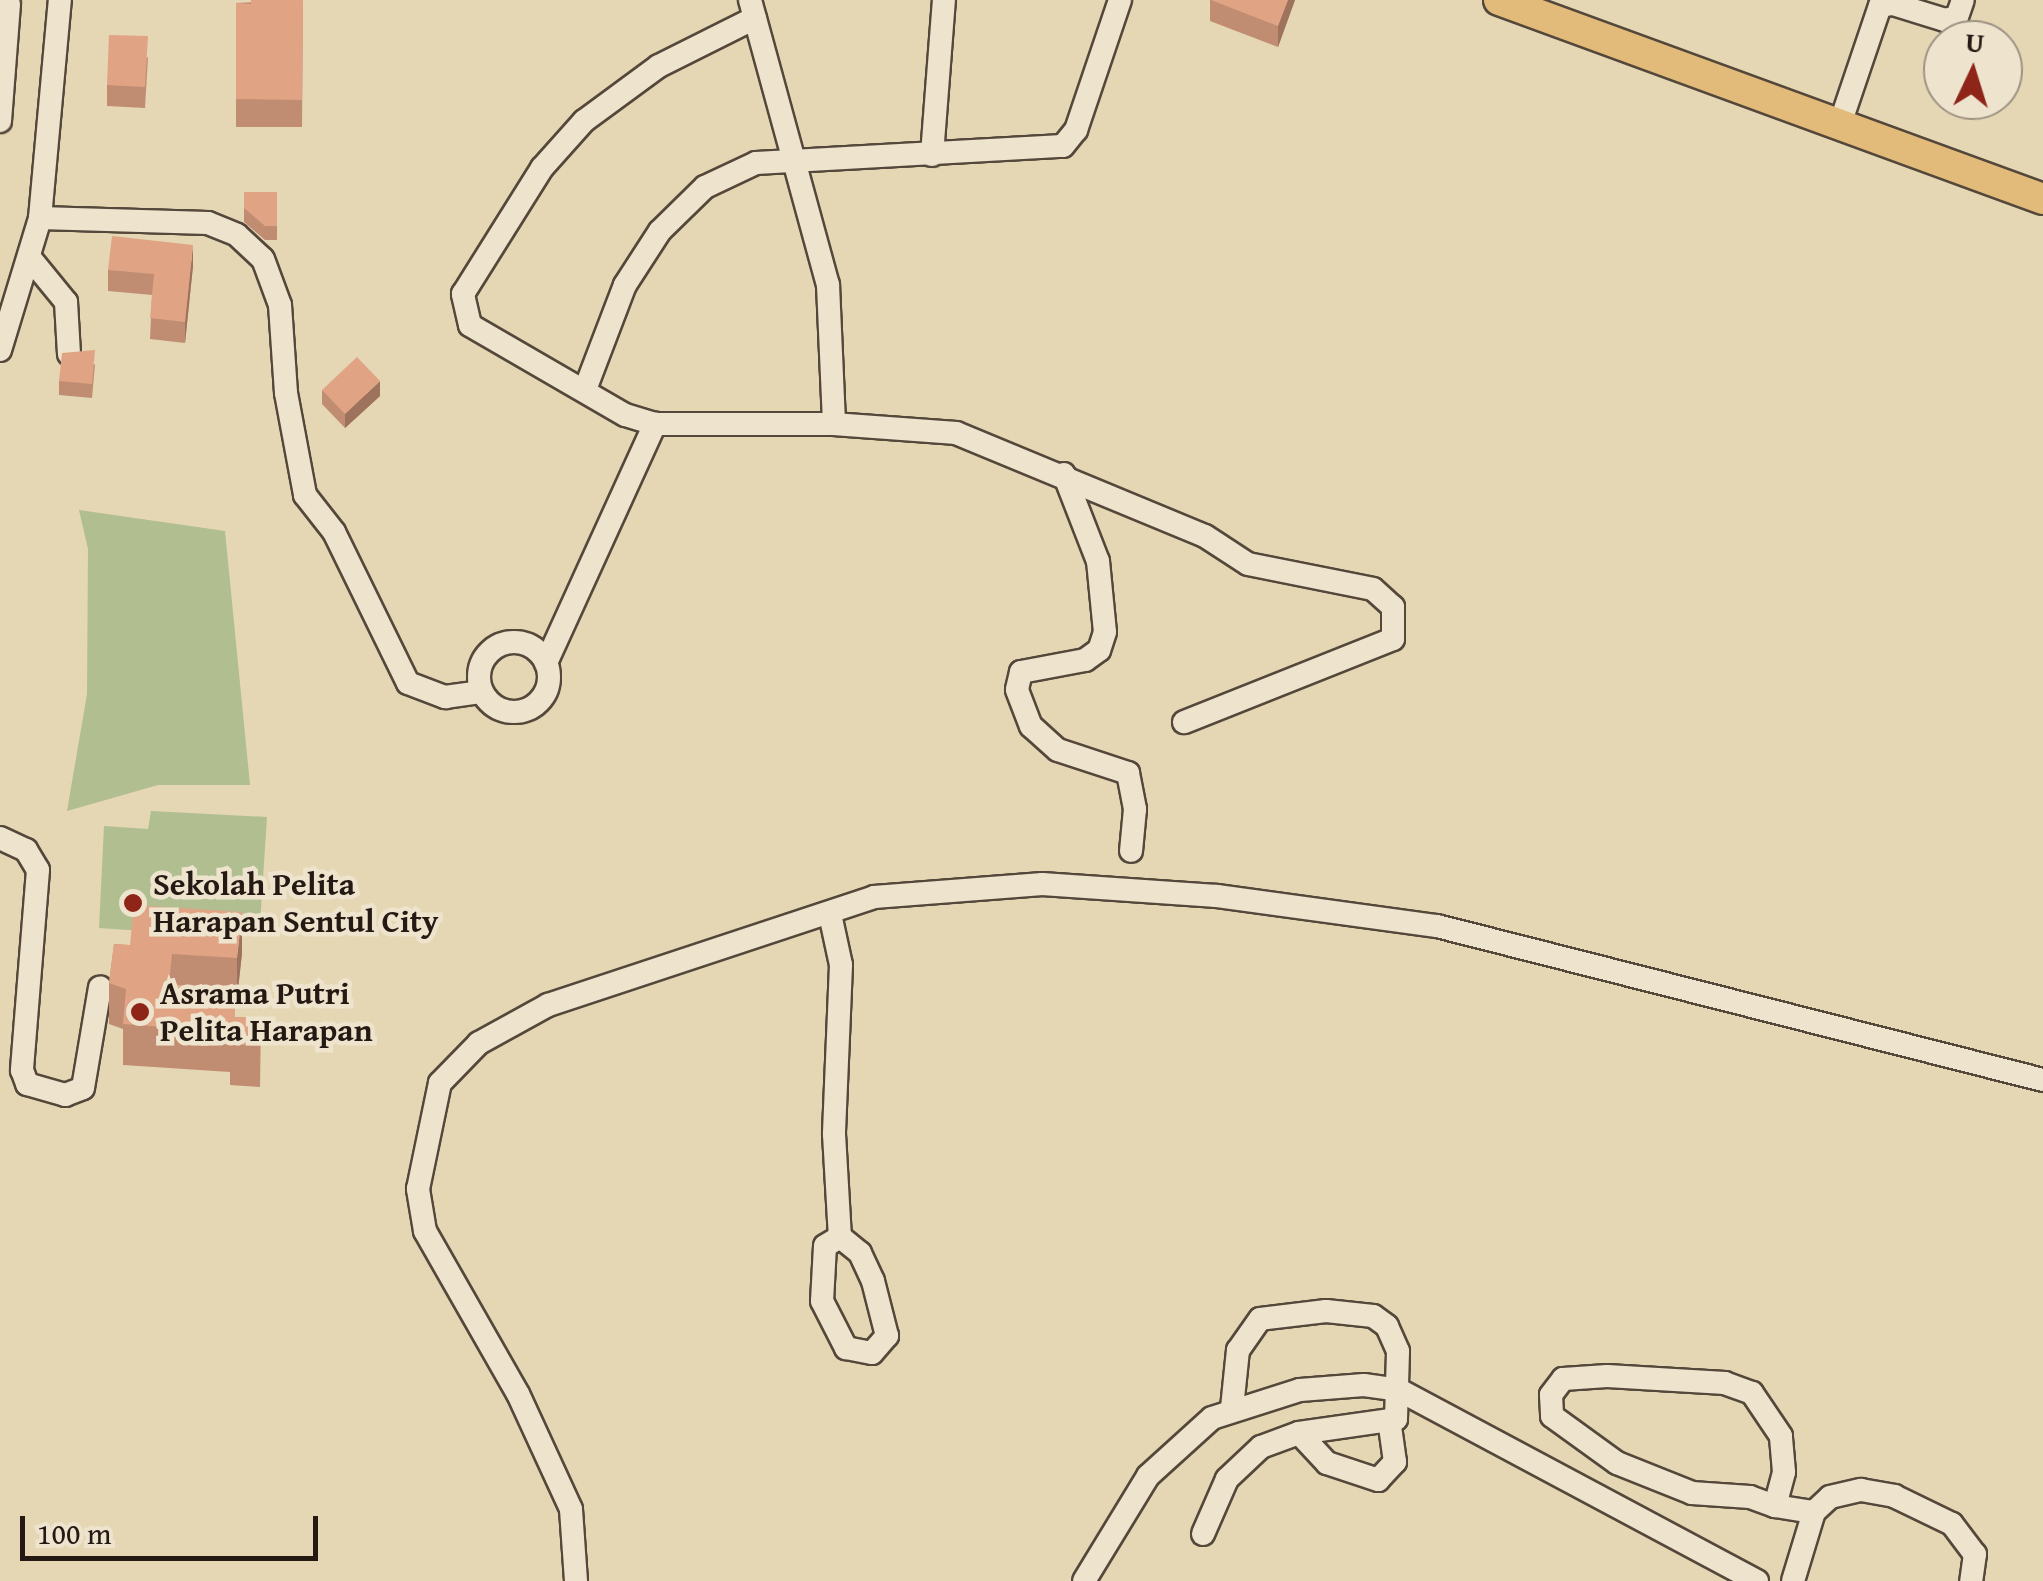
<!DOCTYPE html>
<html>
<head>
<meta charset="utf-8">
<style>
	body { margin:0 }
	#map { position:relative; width:2043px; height:1581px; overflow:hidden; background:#e5d6b4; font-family:"Gentium Book Plus",serif }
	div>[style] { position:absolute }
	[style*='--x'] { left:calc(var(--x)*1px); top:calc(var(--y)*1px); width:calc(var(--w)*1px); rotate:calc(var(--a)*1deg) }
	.green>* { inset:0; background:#b0be90 }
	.roads { filter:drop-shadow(2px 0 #54483b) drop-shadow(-2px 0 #54483b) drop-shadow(0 2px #54483b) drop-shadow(0 -2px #54483b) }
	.minor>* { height:22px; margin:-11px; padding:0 11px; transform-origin:11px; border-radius:11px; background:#eee4ce }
	.minor>.ring { margin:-11px; padding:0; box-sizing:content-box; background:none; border:22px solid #eee4ce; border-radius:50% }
	.major>* { height:30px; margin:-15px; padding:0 15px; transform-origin:15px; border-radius:15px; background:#e2bb7a }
	.wall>* { inset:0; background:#c18d72 }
	.shaded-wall>* { inset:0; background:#9d735d }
	.building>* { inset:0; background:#e0a485 }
	.dots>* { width:28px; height:28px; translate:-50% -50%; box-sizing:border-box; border:5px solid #eee4ce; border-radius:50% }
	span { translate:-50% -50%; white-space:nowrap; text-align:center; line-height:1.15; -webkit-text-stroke:9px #eee4ce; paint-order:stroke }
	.poi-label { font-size:32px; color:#241913; font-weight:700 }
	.left { translate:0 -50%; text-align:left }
	.north { position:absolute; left:1923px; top:20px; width:100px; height:100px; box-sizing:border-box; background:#eee4ce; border:2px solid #9d9383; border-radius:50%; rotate:4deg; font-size:28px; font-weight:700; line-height:40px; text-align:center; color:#241913 }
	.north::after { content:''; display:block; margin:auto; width:35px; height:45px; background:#8f2418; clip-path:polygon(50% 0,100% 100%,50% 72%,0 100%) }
	.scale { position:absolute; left:20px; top:1516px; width:298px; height:45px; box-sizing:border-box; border:5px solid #241913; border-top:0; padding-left:12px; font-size:30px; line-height:35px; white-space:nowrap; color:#241913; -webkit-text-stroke:8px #eee4ce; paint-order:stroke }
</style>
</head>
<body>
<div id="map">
	<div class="green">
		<i style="clip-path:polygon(79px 510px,225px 531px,250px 785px,158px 785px,67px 811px,87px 694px,88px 549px)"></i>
		<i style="clip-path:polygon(151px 811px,267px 817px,260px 924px,146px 917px,143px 931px,99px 928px,104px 826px,148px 829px)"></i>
	</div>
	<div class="roads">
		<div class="minor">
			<i style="--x:750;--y:0;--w:295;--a:74.7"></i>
			<i style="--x:828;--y:285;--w:139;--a:87.5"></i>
			<i style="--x:834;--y:424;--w:122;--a:4.2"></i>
			<i style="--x:956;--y:433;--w:269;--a:22.5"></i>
			<i style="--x:1205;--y:536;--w:51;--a:33.1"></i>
			<i style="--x:1248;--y:564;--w:127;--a:11.3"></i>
			<i style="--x:1373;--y:589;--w:27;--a:42"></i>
			<i style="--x:1393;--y:607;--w:32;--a:90"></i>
			<i style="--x:1393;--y:639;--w:225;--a:158.3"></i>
			<i style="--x:0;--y:121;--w:117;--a:-85.6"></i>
			<i style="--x:1840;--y:124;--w:125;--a:-71.3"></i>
			<i style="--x:1880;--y:6;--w:13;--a:-9"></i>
			<i style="--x:1893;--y:4;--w:54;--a:17.1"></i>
			<i style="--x:1945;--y:20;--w:12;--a:-14"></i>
			<i style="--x:1957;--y:17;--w:18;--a:-71"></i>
			<i style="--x:932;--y:155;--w:155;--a:-85.6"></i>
			<i style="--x:40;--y:218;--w:168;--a:1.7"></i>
			<i style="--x:208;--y:223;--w:31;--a:22"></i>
			<i style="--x:237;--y:235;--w:35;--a:43"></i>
			<i style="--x:263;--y:259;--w:49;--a:69.7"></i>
			<i style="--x:280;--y:305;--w:88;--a:86.1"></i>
			<i style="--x:286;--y:393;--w:104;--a:79.4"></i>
			<i style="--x:305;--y:495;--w:47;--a:51.9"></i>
			<i style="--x:334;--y:532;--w:168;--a:63.9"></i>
			<i style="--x:408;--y:683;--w:40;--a:21"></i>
			<i style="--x:445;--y:697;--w:37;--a:-8"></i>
			<i style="--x:30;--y:258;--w:57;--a:50.7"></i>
			<i style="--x:66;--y:302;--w:52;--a:86.7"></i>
			<i style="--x:0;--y:350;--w:138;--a:-73.1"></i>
			<i style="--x:40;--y:218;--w:219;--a:-84.8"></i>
			<i style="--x:586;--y:387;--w:109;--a:-69.1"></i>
			<i style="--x:625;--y:285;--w:64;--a:-57.1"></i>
			<i style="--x:660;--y:231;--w:63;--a:-44.4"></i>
			<i style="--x:705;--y:187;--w:56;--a:-25.2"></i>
			<i style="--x:756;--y:163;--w:307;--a:-3.2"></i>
			<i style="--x:1063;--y:146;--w:21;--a:-51"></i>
			<i style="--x:1076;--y:130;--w:137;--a:-71.3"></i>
			<i style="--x:655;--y:424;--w:31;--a:-163"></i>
			<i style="--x:625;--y:415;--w:179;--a:-149.9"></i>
			<i style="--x:470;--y:325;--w:32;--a:-103"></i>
			<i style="--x:463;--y:294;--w:149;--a:-57.9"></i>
			<i style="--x:542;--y:168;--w:63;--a:-48.2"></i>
			<i style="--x:584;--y:121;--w:93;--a:-36.3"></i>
			<i style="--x:659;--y:66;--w:107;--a:-26.6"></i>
			<i style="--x:1064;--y:474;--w:93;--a:68.7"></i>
			<i style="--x:1098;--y:561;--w:71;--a:84.4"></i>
			<i style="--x:1105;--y:632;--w:19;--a:108"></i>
			<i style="--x:1099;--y:650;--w:17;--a:144"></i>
			<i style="--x:1085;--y:660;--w:65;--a:169.4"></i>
			<i style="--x:1021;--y:672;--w:18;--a:103"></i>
			<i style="--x:1017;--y:690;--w:39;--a:69"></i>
			<i style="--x:1031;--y:726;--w:36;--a:42"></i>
			<i style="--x:1058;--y:750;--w:74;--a:18.2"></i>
			<i style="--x:1128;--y:773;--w:37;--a:79"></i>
			<i style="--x:1135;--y:809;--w:42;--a:95.4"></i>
			<i class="ring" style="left:479px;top:642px;width:48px;height:48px"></i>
			<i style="--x:546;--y:663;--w:263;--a:-65.5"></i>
			<i style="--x:655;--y:424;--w:179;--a:0"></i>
			<i style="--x:0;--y:838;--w:29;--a:25"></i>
			<i style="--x:26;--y:850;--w:23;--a:59"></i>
			<i style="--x:38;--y:870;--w:201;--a:94.6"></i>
			<i style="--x:22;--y:1070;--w:15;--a:70"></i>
			<i style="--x:27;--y:1084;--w:40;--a:16"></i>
			<i style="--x:65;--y:1095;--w:19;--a:-21"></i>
			<i style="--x:83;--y:1088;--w:102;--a:-80.4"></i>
			<i style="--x:830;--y:914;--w:52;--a:77.8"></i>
			<i style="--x:841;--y:965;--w:169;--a:92.4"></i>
			<i style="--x:834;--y:1134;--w:103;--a:86.7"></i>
			<i style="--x:840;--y:1237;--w:17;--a:149"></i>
			<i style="--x:825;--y:1246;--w:55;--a:93.1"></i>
			<i style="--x:822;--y:1301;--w:53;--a:62.9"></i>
			<i style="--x:846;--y:1348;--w:26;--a:11"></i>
			<i style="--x:872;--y:1353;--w:23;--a:-49"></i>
			<i style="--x:887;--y:1336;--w:57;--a:-104.3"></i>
			<i style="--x:873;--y:1281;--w:31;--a:-115"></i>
			<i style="--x:860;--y:1253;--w:26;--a:-141"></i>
			<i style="--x:1299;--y:1433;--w:41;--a:47"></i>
			<i style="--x:1327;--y:1463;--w:54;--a:18.4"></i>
			<i style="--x:1378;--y:1480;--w:25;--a:-47"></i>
			<i style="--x:1395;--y:1462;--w:37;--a:-98"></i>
			<i style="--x:1775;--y:1506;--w:35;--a:-75"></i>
			<i style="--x:1784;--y:1472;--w:36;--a:-95"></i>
			<i style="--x:1781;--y:1436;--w:52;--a:-124"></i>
			<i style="--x:1752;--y:1393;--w:29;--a:-160"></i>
			<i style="--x:1725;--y:1383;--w:118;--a:-176.6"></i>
			<i style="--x:1607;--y:1376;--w:44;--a:176.1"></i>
			<i style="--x:1563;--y:1379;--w:20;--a:127"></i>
			<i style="--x:1551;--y:1395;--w:21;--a:87"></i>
			<i style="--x:1552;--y:1416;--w:80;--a:35.9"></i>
			<i style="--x:1617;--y:1463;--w:81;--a:21.8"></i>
			<i style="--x:1692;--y:1493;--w:58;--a:3.9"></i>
			<i style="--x:1750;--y:1497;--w:27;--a:20"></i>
			<i style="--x:1775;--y:1506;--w:39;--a:9"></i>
			<i style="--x:1203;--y:1534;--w:60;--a:-66.4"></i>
			<i style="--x:1227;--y:1479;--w:47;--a:-43.3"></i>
			<i style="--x:1261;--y:1447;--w:40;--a:-20.2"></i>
			<i style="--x:1299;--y:1433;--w:98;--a:-8.2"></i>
			<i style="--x:1396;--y:1419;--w:68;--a:-88.3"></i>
			<i style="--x:1398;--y:1351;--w:27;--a:-114"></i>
			<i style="--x:1387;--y:1326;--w:17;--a:-144"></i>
			<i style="--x:1373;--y:1316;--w:47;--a:-173.9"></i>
			<i style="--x:1326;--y:1311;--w:66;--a:173.1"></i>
			<i style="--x:1260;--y:1319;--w:38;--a:125"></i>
			<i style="--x:1238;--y:1350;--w:58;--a:95.9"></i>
			<i style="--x:576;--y:1581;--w:72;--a:-94"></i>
			<i style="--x:571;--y:1509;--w:127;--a:-114.7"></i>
			<i style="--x:518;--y:1394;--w:188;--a:-119.7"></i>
			<i style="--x:425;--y:1231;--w:43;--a:-99.5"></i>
			<i style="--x:418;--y:1189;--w:108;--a:-78.3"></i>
			<i style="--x:440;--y:1083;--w:56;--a:-45.7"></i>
			<i style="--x:479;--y:1043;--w:79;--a:-28.8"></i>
			<i style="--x:548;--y:1005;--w:343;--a:-18.3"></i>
			<i style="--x:874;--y:897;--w:169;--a:-4.4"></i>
			<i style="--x:1042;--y:884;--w:175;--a:3.9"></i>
			<i style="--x:1217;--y:896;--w:222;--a:7.8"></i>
			<i style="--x:1437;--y:926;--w:625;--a:14.26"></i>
			<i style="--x:1084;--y:1581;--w:123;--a:-58.6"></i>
			<i style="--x:1148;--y:1476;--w:86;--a:-42.2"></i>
			<i style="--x:1212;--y:1418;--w:92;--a:-17.7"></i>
			<i style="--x:1300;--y:1390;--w:64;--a:-4.5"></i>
			<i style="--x:1364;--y:1385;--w:35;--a:8"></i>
			<i style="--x:1399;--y:1390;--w:406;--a:28.1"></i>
			<i style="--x:1793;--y:1581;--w:72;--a:-73.1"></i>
			<i style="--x:1814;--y:1512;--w:22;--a:-43"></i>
			<i style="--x:1830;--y:1497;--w:32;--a:-13"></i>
			<i style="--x:1861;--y:1490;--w:34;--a:10"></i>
			<i style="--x:1894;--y:1496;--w:64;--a:25.8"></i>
			<i style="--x:1952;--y:1524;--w:38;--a:53"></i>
			<i style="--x:1975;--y:1554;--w:27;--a:98"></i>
		</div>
		<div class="major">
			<i style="--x:1499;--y:0;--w:579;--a:20.09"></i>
		</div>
	</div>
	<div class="wall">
		<i style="clip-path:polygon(303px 0,302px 127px,236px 127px,236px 3px)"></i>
		<i style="clip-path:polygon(1210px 0,1295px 0,1278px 47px,1210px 21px)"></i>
		<i style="clip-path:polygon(148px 57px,145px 108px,107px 106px,107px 85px)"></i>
		<i style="clip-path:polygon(244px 192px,277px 192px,277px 240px,265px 240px,244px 222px)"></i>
		<i style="clip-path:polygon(193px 266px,185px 343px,150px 339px,152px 295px,108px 291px,108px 270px)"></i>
		<i style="clip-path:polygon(95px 364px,92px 398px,59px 395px,59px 381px)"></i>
		<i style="clip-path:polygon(322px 390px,380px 396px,345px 428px,322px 404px)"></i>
		<i style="clip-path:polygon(114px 944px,242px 953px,237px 999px,235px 999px,235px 1017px,261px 1018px,260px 1087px,230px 1085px,230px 1072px,123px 1065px,123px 1029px,109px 1024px,109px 983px)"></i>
	</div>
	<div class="shaded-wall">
		<i style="clip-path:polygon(1288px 0,1295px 0,1278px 47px,1278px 26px)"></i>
		<i style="clip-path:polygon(193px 245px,193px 266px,185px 343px,185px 322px)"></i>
		<i style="clip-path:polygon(380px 381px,380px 396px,345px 428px,345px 414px)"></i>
		<i style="clip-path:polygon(242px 912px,242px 953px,237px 999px,237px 958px)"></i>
	</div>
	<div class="building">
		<i style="clip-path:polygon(251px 0,303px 0,302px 100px,236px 99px,236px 3px,251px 4px)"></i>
		<i style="clip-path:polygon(1211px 0,1288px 0,1278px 26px)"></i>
		<i style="clip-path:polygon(109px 35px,148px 36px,145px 87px,107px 85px)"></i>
		<i style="clip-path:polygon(244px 192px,277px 192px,277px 226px,265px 226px,244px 208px)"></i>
		<i style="clip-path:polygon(112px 236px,193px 245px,185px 322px,150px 318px,154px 274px,108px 270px)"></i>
		<i style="clip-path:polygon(95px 350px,92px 384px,59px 381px,62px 353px)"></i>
		<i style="clip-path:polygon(357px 357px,380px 381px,345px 414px,322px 390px)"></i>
		<i style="clip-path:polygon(134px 905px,242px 912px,237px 958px,172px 954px,169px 984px,235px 990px,235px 1017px,261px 1018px,260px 1046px,230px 1044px,231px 1032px,123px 1024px,126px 989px,109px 983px,114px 944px,130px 945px)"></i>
	</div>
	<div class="dots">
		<i style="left:133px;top:903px;background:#8f2418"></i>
		<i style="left:140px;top:1012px;background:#8f2418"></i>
	</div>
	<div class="poi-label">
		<span class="left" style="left:153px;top:903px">Sekolah Pelita<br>Harapan Sentul City</span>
		<span class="left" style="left:160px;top:1012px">Asrama Putri<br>Pelita Harapan</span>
	</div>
	<div class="north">U</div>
	<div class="scale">100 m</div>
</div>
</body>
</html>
